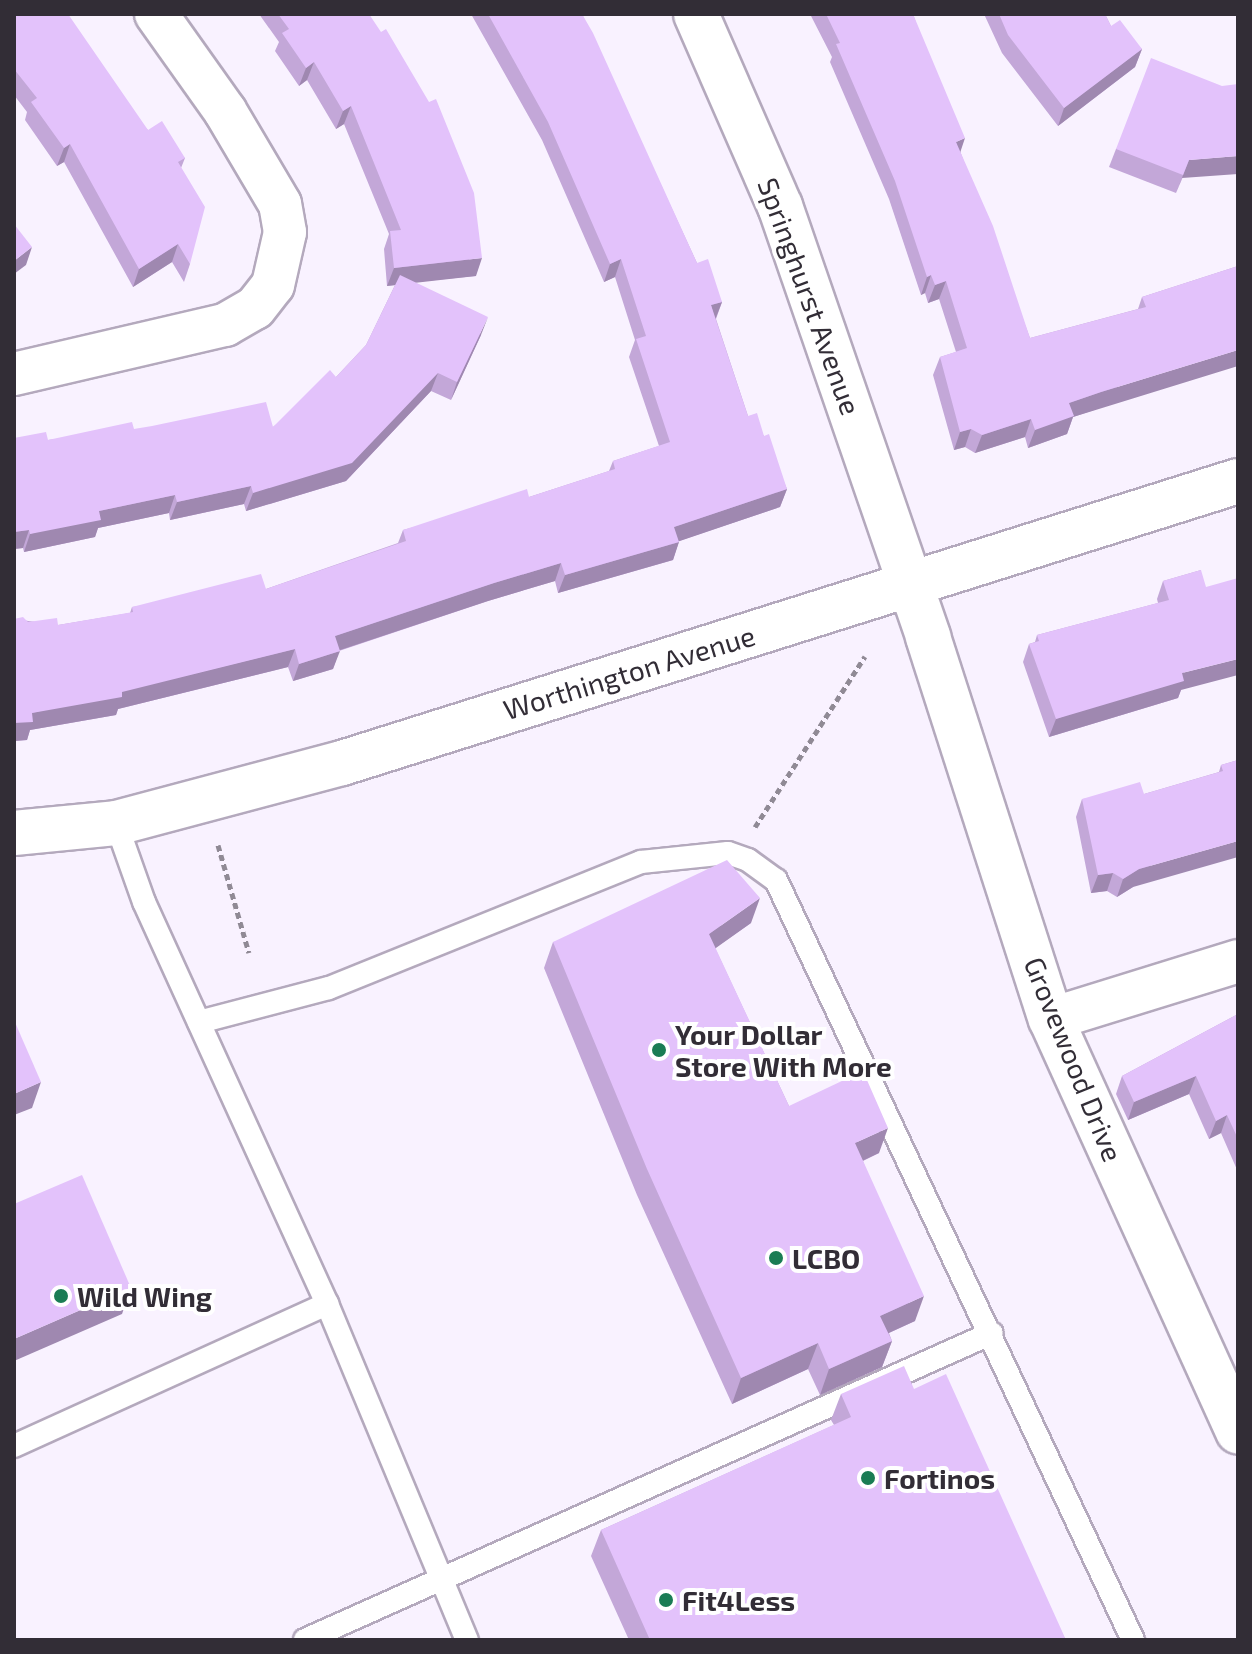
<!DOCTYPE html>
<html>
<head>
<meta charset="utf-8">
<style>
	body { margin:0 }
	#map { position:relative; width:1252px; height:1654px; overflow:hidden; background:#f9f2ff; font-family:"Exo 2",sans-serif }
	div>[style] { position:absolute }
	[style*='--x'] { left:calc(var(--x)*1px); top:calc(var(--y)*1px); width:calc(var(--w)*1px); rotate:calc(var(--a)*1deg) }
	.path>* { height:5px; margin-top:-2.5px; transform-origin:0; background:repeating-linear-gradient(90deg,#908a95 0 6px,transparent 0 10px) }
	.roads { filter:drop-shadow(2px 0 #b4a9bd) drop-shadow(-2px 0 #b4a9bd) drop-shadow(0 2px #b4a9bd) drop-shadow(0 -2px #b4a9bd) }
	.lane>* { height:22px; margin:-11px; padding:0 11px; transform-origin:11px; border-radius:11px; background:#fff }
	.street>* { height:42px; margin:-21px; padding:0 21px; transform-origin:21px; border-radius:21px; background:#fff }
	.secondary>* { height:44px; margin:-22px; padding:0 22px; transform-origin:22px; border-radius:22px; background:#fff }
	.wall>* { inset:0; background:#c3a7d8 }
	.shaded-wall>* { inset:0; background:#9f88b0 }
	.building>* { inset:0; background:#e3c2fb }
	.dots>* { width:22px; height:22px; translate:-50% -50%; box-sizing:border-box; border:4px solid #fff; border-radius:50% }
	span { translate:-50% -50%; white-space:nowrap; text-align:center; line-height:1.15; -webkit-text-stroke:8px #fff; paint-order:stroke }
	.street-label { font-size:28px; color:#322d36 }
	.poi-label { font-size:28px; color:#322d36; font-weight:700 }
	.left { translate:0 -50%; text-align:left }
	.frame { position:absolute; inset:0; border:16px solid #322d36; pointer-events:none }
</style>
</head>
<body>
<div id="map">
	<div class="path">
		<i style="--x:755;--y:827;--w:203;--a:-57.2"></i>
		<i style="--x:218;--y:845;--w:112;--a:74"></i>
	</div>
	<div class="roads">
		<div class="lane">
			<i style="--x:116;--y:823;--w:84;--a:70.5"></i>
			<i style="--x:144;--y:902;--w:442;--a:65.5"></i>
			<i style="--x:327;--y:1304;--w:364;--a:67.4"></i>
			<i style="--x:199;--y:1022;--w:134;--a:-14.7"></i>
			<i style="--x:329;--y:988;--w:336;--a:-22"></i>
			<i style="--x:641;--y:862;--w:87;--a:-5.9"></i>
			<i style="--x:728;--y:853;--w:21;--a:19"></i>
			<i style="--x:748;--y:860;--w:34;--a:36"></i>
			<i style="--x:776;--y:880;--w:840;--a:64.84"></i>
			<i style="--x:14;--y:1446;--w:344;--a:-24.4"></i>
			<i style="--x:305;--y:1640;--w:752;--a:-24.08"></i>
		</div>
		<div class="street">
			<i style="--x:14;--y:374;--w:217;--a:-13.1"></i>
			<i style="--x:225;--y:325;--w:34;--a:-30"></i>
			<i style="--x:255;--y:308;--w:29;--a:-52"></i>
			<i style="--x:273;--y:285;--w:54;--a:-77.2"></i>
			<i style="--x:285;--y:232;--w:28;--a:-100"></i>
			<i style="--x:280;--y:204;--w:108;--a:-120.6"></i>
			<i style="--x:225;--y:111;--w:119;--a:-125.4"></i>
			<i style="--x:1051;--y:1019;--w:196;--a:-17.2"></i>
		</div>
		<div class="secondary">
			<i style="--x:696;--y:14;--w:210;--a:66.4"></i>
			<i style="--x:780;--y:206;--w:456;--a:71"></i>
			<i style="--x:928;--y:637;--w:401;--a:72.2"></i>
			<i style="--x:1051;--y:1019;--w:453;--a:65.6"></i>
			<i style="--x:14;--y:833;--w:102;--a:-5.6"></i>
			<i style="--x:116;--y:823;--w:234;--a:-14.9"></i>
			<i style="--x:342;--y:763;--w:939;--a:-17.47"></i>
		</div>
	</div>
	<div class="wall">
		<i style="clip-path:polygon(14px 14px,148px 130px,185px 158px,181px 168px,190px 264px,184px 282px,172px 262px,133px 287px,64px 162px,57px 166px,25px 120px,27px 112px,14px 95px)"></i>
		<i style="clip-path:polygon(259px 14px,369px 14px,476px 276px,415px 282px,481px 335px,451px 400px,431px 391px,346px 481px,246px 511px,244px 504px,170px 520px,169px 513px,98px 528px,95px 537px,24px 552px,23px 548px,14px 549px,14px 438px,48px 440px,134px 429px,273px 427px,336px 377px,366px 345px,395px 285px,387px 286px,384px 249px,389px 234px,344px 124px,336px 129px,307px 80px,299px 86px,275px 51px,279px 42px)"></i>
		<i style="clip-path:polygon(471px 14px,582px 14px,697px 263px,722px 302px,716px 319px,748px 416px,764px 436px,787px 489px,780px 507px,679px 541px,673px 560px,558px 593px,555px 581px,488px 601px,339px 651px,333px 669px,293px 681px,288px 667px,118px 709px,116px 715px,30px 730px,27px 740px,14px 741px,14px 619px,58px 625px,130px 613px,132px 607px,266px 589px,398px 543px,403px 530px,529px 497px,609px 471px,613px 461px,659px 446px,629px 357px,635px 340px,615px 277px,604px 282px,542px 140px)"></i>
		<i style="clip-path:polygon(810px 14px,913px 14px,960px 151px,1030px 338px,1138px 309px,1142px 297px,1238px 266px,1094px 410px,1073px 417px,1067px 434px,1028px 448px,1025px 437px,975px 453px,965px 447px,954px 450px,933px 375px,940px 357px,956px 352px,939px 299px,928px 303px,925px 293px,921px 295px,889px 199px,830px 62px,832px 57px)"></i>
		<i style="clip-path:polygon(984px 14px,1105px 14px,1111px 26px,1142px 49px,1135px 67px,1058px 126px,1002px 53px)"></i>
		<i style="clip-path:polygon(1222px 86px,1176px 193px,1109px 167px,1116px 149px)"></i>
		<i style="clip-path:polygon(1201px 570px,1181px 690px,1178px 698px,1049px 737px,1023px 662px,1029px 644px,1035px 642px,1037px 635px,1158px 603px,1157px 599px,1163px 581px)"></i>
		<i style="clip-path:polygon(1238px 760px,1133px 887px,1117px 897px,1107px 891px,1091px 893px,1076px 817px,1082px 799px,1144px 794px,1219px 772px,1221px 765px)"></i>
		<i style="clip-path:polygon(751px 923px,715px 948px,789px 1106px,879px 1153px,863px 1161px,915px 1321px,889px 1333px,892px 1341px,882px 1367px,820px 1395px,808px 1369px,732px 1404px,637px 1195px,544px 968px,553px 942px)"></i>
		<i style="clip-path:polygon(1238px 1014px,1238px 1172px,1221px 1133px,1209px 1139px,1189px 1094px,1128px 1120px,1116px 1094px,1122px 1076px)"></i>
		<i style="clip-path:polygon(914px 1389px,1066px 1640px,629px 1640px,591px 1556px,601px 1530px,834px 1425px,831px 1420px,841px 1394px)"></i>
	</div>
	<div class="shaded-wall">
		<i style="clip-path:polygon(1142px 49px,1135px 67px,1058px 126px,1064px 108px)"></i>
		<i style="clip-path:polygon(314px 62px,307px 80px,299px 86px,306px 68px)"></i>
		<i style="clip-path:polygon(351px 106px,344px 124px,336px 129px,343px 111px)"></i>
		<i style="clip-path:polygon(965px 138px,959px 156px,956px 142px)"></i>
		<i style="clip-path:polygon(70px 144px,64px 162px,57px 166px,64px 148px)"></i>
		<i style="clip-path:polygon(1238px 156px,1238px 174px,1182px 178px,1176px 193px,1189px 160px)"></i>
		<i style="clip-path:polygon(178px 244px,172px 262px,133px 287px,139px 269px)"></i>
		<i style="clip-path:polygon(32px 247px,26px 265px,14px 274px,14px 261px)"></i>
		<i style="clip-path:polygon(482px 258px,476px 276px,387px 286px,394px 268px)"></i>
		<i style="clip-path:polygon(621px 259px,615px 277px,604px 282px,610px 264px)"></i>
		<i style="clip-path:polygon(931px 275px,925px 293px,921px 295px,927px 277px)"></i>
		<i style="clip-path:polygon(946px 281px,939px 299px,928px 303px,935px 285px)"></i>
		<i style="clip-path:polygon(722px 302px,715px 320px,711px 305px)"></i>
		<i style="clip-path:polygon(488px 317px,481px 335px,451px 400px,457px 382px)"></i>
		<i style="clip-path:polygon(1238px 350px,1238px 366px,1073px 417px,1067px 434px,1028px 448px,1035px 430px,1069px 403px,1101px 392px)"></i>
		<i style="clip-path:polygon(438px 373px,431px 391px,346px 481px,246px 511px,253px 493px)"></i>
		<i style="clip-path:polygon(1031px 419px,1025px 437px,975px 453px,982px 435px)"></i>
		<i style="clip-path:polygon(971px 429px,965px 447px,954px 450px,960px 432px)"></i>
		<i style="clip-path:polygon(251px 486px,244px 504px,170px 520px,177px 502px)"></i>
		<i style="clip-path:polygon(787px 489px,780px 507px,668px 545px,674px 527px)"></i>
		<i style="clip-path:polygon(175px 495px,169px 513px,98px 528px,95px 537px,24px 552px,30px 534px,99px 511px)"></i>
		<i style="clip-path:polygon(29px 530px,23px 548px,14px 549px,14px 532px)"></i>
		<i style="clip-path:polygon(679px 542px,673px 560px,558px 593px,565px 575px)"></i>
		<i style="clip-path:polygon(561px 563px,555px 581px,488px 601px,328px 654px,335px 636px,494px 583px)"></i>
		<i style="clip-path:polygon(295px 649px,288px 667px,118px 709px,116px 715px,30px 730px,27px 740px,14px 741px,14px 723px,32px 713px)"></i>
		<i style="clip-path:polygon(340px 651px,333px 669px,293px 681px,299px 664px)"></i>
		<i style="clip-path:polygon(1238px 659px,1238px 675px,1181px 690px,1178px 698px,1049px 737px,1056px 719px,1182px 673px)"></i>
		<i style="clip-path:polygon(1238px 841px,1238px 857px,1133px 887px,1117px 897px,1123px 879px,1139px 869px)"></i>
		<i style="clip-path:polygon(1113px 873px,1107px 891px,1091px 893px,1098px 875px)"></i>
		<i style="clip-path:polygon(760px 898px,751px 923px,699px 960px,709px 934px)"></i>
		<i style="clip-path:polygon(1196px 1076px,1189px 1094px,1128px 1120px,1134px 1102px)"></i>
		<i style="clip-path:polygon(41px 1082px,32px 1108px,14px 1115px,14px 1094px)"></i>
		<i style="clip-path:polygon(1227px 1115px,1221px 1133px,1209px 1139px,1216px 1121px)"></i>
		<i style="clip-path:polygon(888px 1128px,879px 1153px,845px 1169px,855px 1143px)"></i>
		<i style="clip-path:polygon(131px 1288px,122px 1314px,14px 1361px,14px 1339px)"></i>
		<i style="clip-path:polygon(924px 1296px,915px 1321px,871px 1341px,880px 1316px)"></i>
		<i style="clip-path:polygon(892px 1341px,882px 1367px,820px 1395px,829px 1369px)"></i>
		<i style="clip-path:polygon(818px 1343px,808px 1369px,732px 1404px,741px 1378px)"></i>
	</div>
	<div class="building">
		<i style="clip-path:polygon(14px 14px,68px 14px,148px 130px,162px 121px,185px 158px,178px 162px,205px 207px,190px 264px,178px 244px,139px 269px,70px 144px,64px 148px,31px 102px,37px 98px,14px 69px)"></i>
		<i style="clip-path:polygon(278px 14px,369px 14px,381px 32px,386px 29px,429px 102px,436px 99px,474px 193px,482px 258px,394px 268px,390px 231px,401px 230px,351px 106px,343px 111px,314px 62px,306px 68px,282px 33px,289px 29px)"></i>
		<i style="clip-path:polygon(488px 14px,582px 14px,593px 33px,697px 263px,708px 259px,722px 302px,711px 305px,748px 416px,757px 413px,764px 436px,769px 434px,787px 489px,674px 527px,679px 542px,565px 575px,561px 563px,494px 583px,335px 636px,340px 651px,299px 664px,295px 649px,122px 692px,122px 697px,32px 713px,33px 722px,14px 723px,14px 619px,23px 617px,28px 622px,57px 618px,58px 625px,133px 612px,132px 607px,261px 574px,266px 589px,406px 541px,403px 530px,527px 489px,529px 497px,615px 469px,613px 461px,670px 442px,636px 339px,646px 336px,621px 259px,610px 264px,548px 122px)"></i>
		<i style="clip-path:polygon(826px 14px,913px 14px,965px 138px,956px 142px,993px 226px,1030px 338px,1146px 307px,1142px 297px,1238px 266px,1238px 350px,1101px 392px,1069px 403px,1074px 416px,1035px 430px,1031px 419px,982px 435px,971px 429px,960px 432px,940px 357px,967px 348px,946px 281px,935px 285px,931px 275px,927px 277px,895px 181px,836px 44px,840px 43px)"></i>
		<i style="clip-path:polygon(999px 14px,1105px 14px,1111px 26px,1120px 20px,1142px 49px,1064px 108px,1008px 35px)"></i>
		<i style="clip-path:polygon(1151px 58px,1222px 86px,1238px 84px,1238px 156px,1189px 160px,1183px 175px,1116px 149px)"></i>
		<i style="clip-path:polygon(14px 224px,32px 247px,14px 261px)"></i>
		<i style="clip-path:polygon(400px 275px,488px 317px,457px 382px,438px 373px,352px 463px,253px 493px,251px 486px,177px 502px,175px 495px,99px 511px,101px 520px,30px 534px,29px 530px,14px 532px,14px 438px,46px 432px,48px 440px,132px 422px,134px 429px,152px 426px,266px 402px,273px 427px,330px 370px,336px 377px,366px 345px)"></i>
		<i style="clip-path:polygon(1201px 570px,1206px 587px,1238px 578px,1238px 659px,1182px 673px,1184px 681px,1056px 719px,1029px 644px,1039px 641px,1037px 635px,1169px 600px,1163px 581px)"></i>
		<i style="clip-path:polygon(1238px 760px,1238px 841px,1139px 869px,1123px 879px,1113px 873px,1098px 875px,1082px 799px,1140px 782px,1144px 794px,1223px 771px,1221px 765px)"></i>
		<i style="clip-path:polygon(727px 860px,760px 898px,709px 934px,789px 1106px,863px 1071px,888px 1128px,855px 1143px,924px 1296px,880px 1316px,892px 1341px,829px 1369px,818px 1343px,741px 1378px,647px 1169px,553px 942px)"></i>
		<i style="clip-path:polygon(1238px 1014px,1238px 1139px,1227px 1115px,1216px 1121px,1196px 1076px,1134px 1102px,1122px 1076px)"></i>
		<i style="clip-path:polygon(14px 1020px,41px 1082px,14px 1094px)"></i>
		<i style="clip-path:polygon(82px 1175px,131px 1288px,14px 1339px,14px 1204px)"></i>
		<i style="clip-path:polygon(904px 1366px,914px 1389px,946px 1374px,1066px 1640px,650px 1640px,601px 1530px,851px 1417px,841px 1394px)"></i>
	</div>
	<div class="dots">
		<i style="left:659px;top:1050px;background:#1a7c54"></i>
		<i style="left:776px;top:1258px;background:#1a7c54"></i>
		<i style="left:61px;top:1296px;background:#1a7c54"></i>
		<i style="left:868px;top:1478px;background:#1a7c54"></i>
		<i style="left:666px;top:1600px;background:#1a7c54"></i>
	</div>
	<div class="street-label">
		<span style="left:810px;top:296px;rotate:70deg">Springhurst Avenue</span>
		<span style="left:629px;top:672px;rotate:-17deg">Worthington Avenue</span>
		<span style="left:1074px;top:1059px;rotate:68deg">Grovewood Drive</span>
	</div>
	<div class="poi-label">
		<span class="left" style="left:675px;top:1050px">Your Dollar<br>Store With More</span>
		<span class="left" style="left:792px;top:1258px">LCBO</span>
		<span class="left" style="left:77px;top:1296px">Wild Wing</span>
		<span class="left" style="left:884px;top:1478px">Fortinos</span>
		<span class="left" style="left:682px;top:1600px">Fit4Less</span>
	</div>
	<div class="frame"></div>
</div>
</body>
</html>
